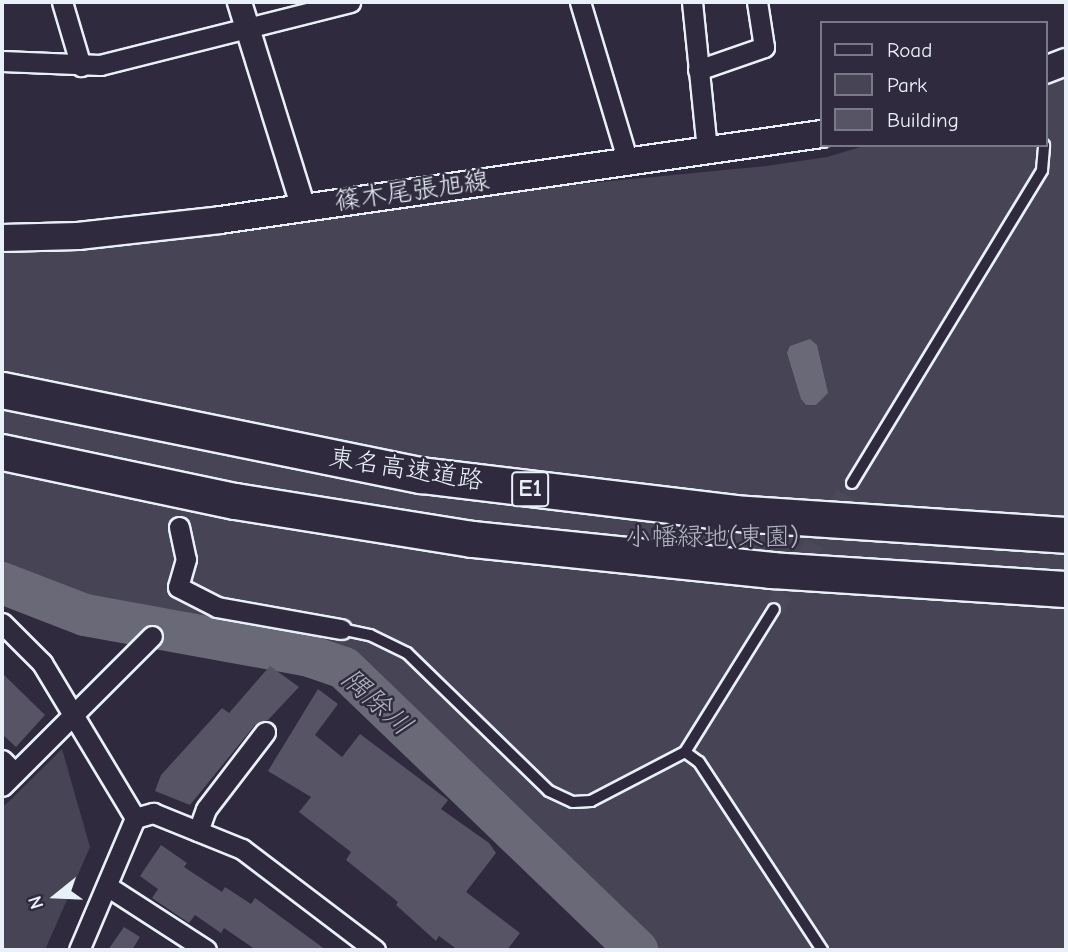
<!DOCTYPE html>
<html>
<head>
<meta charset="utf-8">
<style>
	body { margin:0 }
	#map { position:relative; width:1068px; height:952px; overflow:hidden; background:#2f2a3d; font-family:"Comic Neue","Klee One",sans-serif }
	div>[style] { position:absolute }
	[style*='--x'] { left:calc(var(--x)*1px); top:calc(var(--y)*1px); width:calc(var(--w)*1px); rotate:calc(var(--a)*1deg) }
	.green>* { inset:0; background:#464455 }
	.water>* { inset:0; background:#696978 }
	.river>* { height:42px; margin:-21px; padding:0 21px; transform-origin:21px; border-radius:21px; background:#696978 }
	.building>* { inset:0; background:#575565 }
	.minor-tunnel>* { height:19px; margin-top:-9.5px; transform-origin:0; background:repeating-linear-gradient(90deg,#4b4859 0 19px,transparent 0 29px) }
	.roads { filter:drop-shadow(2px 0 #e8f1f8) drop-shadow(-2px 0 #e8f1f8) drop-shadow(0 2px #e8f1f8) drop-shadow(0 -2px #e8f1f8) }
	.service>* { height:10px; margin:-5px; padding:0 5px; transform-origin:5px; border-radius:5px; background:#2f2a3d }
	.minor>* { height:19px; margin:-9.5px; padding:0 9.5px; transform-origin:9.5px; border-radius:9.5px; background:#2f2a3d }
	.tertiary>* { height:23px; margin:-11.5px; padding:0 11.5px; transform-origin:11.5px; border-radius:11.5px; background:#2f2a3d }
	.secondary>* { height:26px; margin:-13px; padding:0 13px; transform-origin:13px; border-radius:13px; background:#2f2a3d }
	.motorway>* { height:35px; margin:-17.5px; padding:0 17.5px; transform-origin:17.5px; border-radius:17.5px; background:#2f2a3d }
	span { translate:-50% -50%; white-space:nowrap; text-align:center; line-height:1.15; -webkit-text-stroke:5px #2f2a3d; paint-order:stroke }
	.shield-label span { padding:2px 5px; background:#2f2a3d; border:2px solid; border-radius:5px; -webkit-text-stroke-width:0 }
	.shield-label { font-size:24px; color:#e8f1f8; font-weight:700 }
	.street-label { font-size:26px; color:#e8f1f8 }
	.park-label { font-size:26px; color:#afb4bf }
	.water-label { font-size:28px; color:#afb4be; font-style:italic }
	.frame { position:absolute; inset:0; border:4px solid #e8f1f8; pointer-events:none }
	.legend { position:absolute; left:820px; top:21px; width:228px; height:126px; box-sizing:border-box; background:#2f2a3d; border:2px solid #797a88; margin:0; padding:9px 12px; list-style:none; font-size:21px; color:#e8f1f8 }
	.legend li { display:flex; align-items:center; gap:14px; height:35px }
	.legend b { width:35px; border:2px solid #797a88 }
	.north { position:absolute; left:21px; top:861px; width:70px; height:70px; -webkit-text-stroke:5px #2f2a3d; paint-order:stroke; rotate:252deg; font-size:19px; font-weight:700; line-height:28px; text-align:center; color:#e8f1f8 }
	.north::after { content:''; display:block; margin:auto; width:24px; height:32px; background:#e8f1f8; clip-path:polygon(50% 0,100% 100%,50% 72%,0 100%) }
</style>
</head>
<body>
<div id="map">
	<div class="green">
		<i style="clip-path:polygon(1066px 77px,1066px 950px,627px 950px,317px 649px,144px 617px,47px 595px,2px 576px,2px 250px,96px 247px,220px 235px,435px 198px,766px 166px,827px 157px,867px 145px,1045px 145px,1045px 83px)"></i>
		<i style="clip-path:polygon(62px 749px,90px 847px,45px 950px,2px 950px,2px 808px)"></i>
	</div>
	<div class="water">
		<i style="clip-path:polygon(810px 339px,817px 345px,828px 393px,816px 405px,806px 405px,801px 399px,787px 353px,790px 346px)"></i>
	</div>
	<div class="river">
		<i style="--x:2;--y:583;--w:89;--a:21.1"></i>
		<i style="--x:85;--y:615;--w:225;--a:10.3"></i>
		<i style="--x:306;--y:655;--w:40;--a:18.9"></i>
		<i style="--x:344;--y:668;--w:407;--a:43.9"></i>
	</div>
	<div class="building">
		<i style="clip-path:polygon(270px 666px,299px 687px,268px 720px,255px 725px,190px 805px,155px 791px,161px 775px,222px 708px,229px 713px)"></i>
		<i style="clip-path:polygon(2px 673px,45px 715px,16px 747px,2px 734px)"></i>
		<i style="clip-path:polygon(318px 689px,338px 704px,315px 735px,342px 757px,360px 734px,448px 800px,441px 809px,489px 843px,496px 853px,466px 892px,520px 933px,507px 950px,458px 950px,439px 936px,436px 941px,396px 905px,398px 902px,346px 860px,351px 852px,299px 812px,311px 797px,268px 771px)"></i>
		<i style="clip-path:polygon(161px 845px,187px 863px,184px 867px,222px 892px,225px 887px,251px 904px,255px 898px,326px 950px,256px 950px,224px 928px,221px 933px,195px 915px,189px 923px,152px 898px,158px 889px,140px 876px)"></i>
		<i style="clip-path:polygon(124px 927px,140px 937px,132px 950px,108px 950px)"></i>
	</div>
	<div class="minor-tunnel">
		<i style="--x:774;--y:609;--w:148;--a:-58.2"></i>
	</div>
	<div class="roads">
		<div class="service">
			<i style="--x:852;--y:483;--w:366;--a:-58.7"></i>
			<i style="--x:1042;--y:170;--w:25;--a:-85"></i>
			<i style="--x:341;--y:629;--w:30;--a:12"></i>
			<i style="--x:370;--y:635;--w:41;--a:25.9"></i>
			<i style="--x:407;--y:653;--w:198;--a:44.2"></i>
			<i style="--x:549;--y:791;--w:26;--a:25"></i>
			<i style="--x:573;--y:802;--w:18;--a:-3"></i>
			<i style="--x:591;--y:801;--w:106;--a:-27.5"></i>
			<i style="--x:685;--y:752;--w:168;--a:-58.1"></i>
			<i style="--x:685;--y:752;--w:17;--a:36"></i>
			<i style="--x:699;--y:762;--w:225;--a:56.8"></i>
		</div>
		<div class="minor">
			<i style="--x:62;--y:2;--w:67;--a:73.5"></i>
			<i style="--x:580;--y:2;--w:167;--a:73.3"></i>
			<i style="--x:692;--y:2;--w:149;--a:84.2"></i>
			<i style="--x:2;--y:61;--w:98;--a:2.3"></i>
			<i style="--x:100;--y:65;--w:258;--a:-14.1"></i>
			<i style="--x:698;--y:70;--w:70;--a:-19.2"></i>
			<i style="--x:764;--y:47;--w:46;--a:-98.8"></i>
			<i style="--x:179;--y:527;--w:33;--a:78"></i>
			<i style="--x:186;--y:559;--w:29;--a:106"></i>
			<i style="--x:178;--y:587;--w:44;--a:27.1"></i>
			<i style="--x:217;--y:607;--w:126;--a:10.1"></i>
			<i style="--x:2;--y:623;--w:57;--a:45"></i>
			<i style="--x:42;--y:663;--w:181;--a:59"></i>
			<i style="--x:2;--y:760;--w:18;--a:45"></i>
			<i style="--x:2;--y:786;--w:212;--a:-45"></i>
			<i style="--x:135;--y:818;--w:19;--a:-16"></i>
			<i style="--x:153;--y:813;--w:96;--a:22"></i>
			<i style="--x:242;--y:849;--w:167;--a:37.2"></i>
			<i style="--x:198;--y:831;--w:23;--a:-70"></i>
			<i style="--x:206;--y:809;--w:97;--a:-52.5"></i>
			<i style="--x:107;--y:886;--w:118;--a:32.9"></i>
			<i style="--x:79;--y:950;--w:143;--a:-67"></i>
		</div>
		<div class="tertiary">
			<i style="--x:239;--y:2;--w:216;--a:72.7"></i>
		</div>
		<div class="secondary">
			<i style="--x:1045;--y:70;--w:22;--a:-21"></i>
			<i style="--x:2;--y:238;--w:76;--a:-1.5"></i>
			<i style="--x:78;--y:236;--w:143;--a:-6.4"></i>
			<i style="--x:220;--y:220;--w:607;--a:-8.14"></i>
		</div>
		<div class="motorway">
			<i style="--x:2;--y:390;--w:428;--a:11.5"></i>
			<i style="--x:421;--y:475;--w:316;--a:6.9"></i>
			<i style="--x:735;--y:513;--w:332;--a:3.8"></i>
			<i style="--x:2;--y:452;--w:238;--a:11.9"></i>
			<i style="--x:235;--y:501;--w:240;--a:9.1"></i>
			<i style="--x:472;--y:539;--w:301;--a:5.9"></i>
			<i style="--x:771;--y:570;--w:296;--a:3.7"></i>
		</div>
	</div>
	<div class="shield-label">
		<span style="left:530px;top:489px">E1</span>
	</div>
	<div class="street-label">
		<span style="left:412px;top:192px;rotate:-8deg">篠木尾張旭線</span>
		<span style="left:406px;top:470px;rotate:9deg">東名高速道路</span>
	</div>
	<div class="park-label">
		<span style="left:712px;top:538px">小幡緑地(東園)</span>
	</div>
	<div class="water-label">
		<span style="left:377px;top:702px;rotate:42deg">隅除川</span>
	</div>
	<div class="frame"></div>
	<ul class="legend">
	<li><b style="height:9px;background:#2f2a3d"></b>Road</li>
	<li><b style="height:19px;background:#464455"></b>Park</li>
	<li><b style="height:19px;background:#575565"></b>Building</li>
	</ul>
	<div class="north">N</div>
</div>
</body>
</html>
